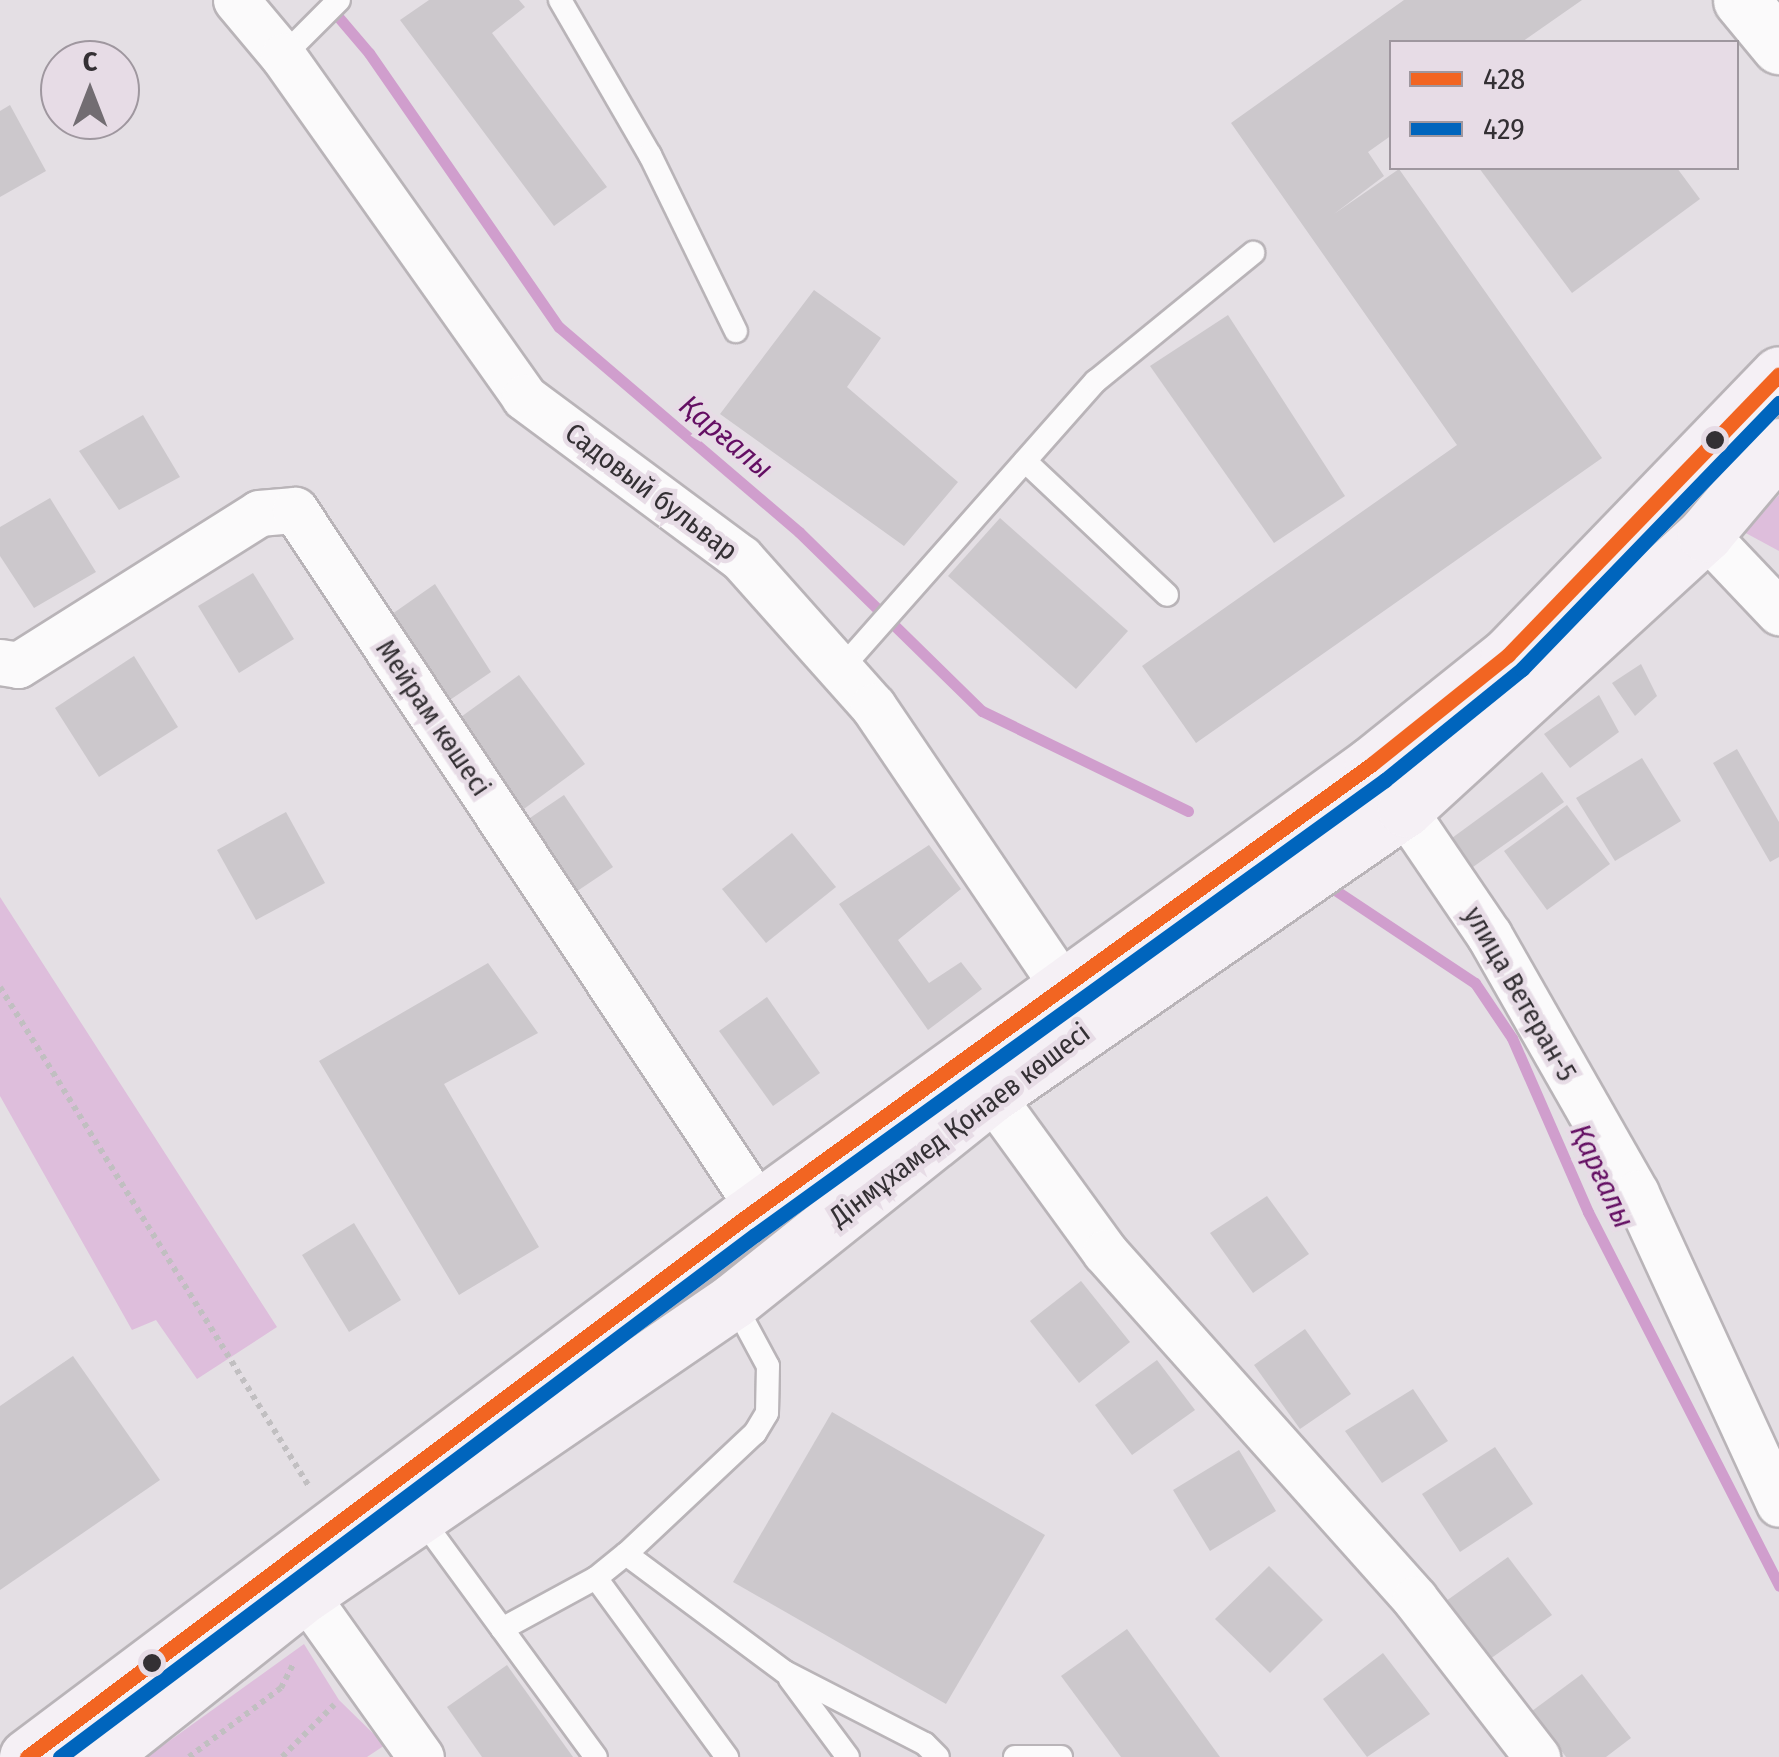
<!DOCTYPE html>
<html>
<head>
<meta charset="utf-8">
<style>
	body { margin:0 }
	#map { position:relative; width:1779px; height:1757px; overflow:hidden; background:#e4dfe4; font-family:"Fira Sans Condensed",sans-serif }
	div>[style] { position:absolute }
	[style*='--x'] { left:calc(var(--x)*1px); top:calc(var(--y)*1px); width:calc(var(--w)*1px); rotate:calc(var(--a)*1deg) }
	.green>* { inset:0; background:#debedc }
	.stream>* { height:11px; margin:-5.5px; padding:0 5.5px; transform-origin:5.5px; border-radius:5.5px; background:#d09ecd }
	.building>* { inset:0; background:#ccc8cc }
	.path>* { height:6px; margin-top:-3px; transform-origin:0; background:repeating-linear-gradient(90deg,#c1bfc1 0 5px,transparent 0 10px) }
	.roads { filter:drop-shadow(2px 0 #b9b4b8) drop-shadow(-2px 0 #b9b4b8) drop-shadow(0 2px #b9b4b8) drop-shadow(0 -2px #b9b4b8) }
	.lane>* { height:22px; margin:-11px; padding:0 11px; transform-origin:11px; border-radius:11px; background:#fbfafb }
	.street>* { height:45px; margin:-22.5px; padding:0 22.5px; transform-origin:22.5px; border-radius:22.5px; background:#fbfafb }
	.secondary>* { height:55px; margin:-27.5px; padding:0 27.5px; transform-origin:27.5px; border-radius:27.5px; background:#fbfafb }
	.primary>* { height:55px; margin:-27.5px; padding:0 27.5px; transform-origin:27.5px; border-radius:27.5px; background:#f5f0f5 }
	.bus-1>* { height:15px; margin:-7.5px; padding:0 7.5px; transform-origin:7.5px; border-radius:7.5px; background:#f26522 }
	.bus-2>* { height:15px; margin:-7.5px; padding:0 7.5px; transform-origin:7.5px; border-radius:7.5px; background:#0065bd }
	.dots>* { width:28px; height:28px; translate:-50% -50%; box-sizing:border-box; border:5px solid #e7dce6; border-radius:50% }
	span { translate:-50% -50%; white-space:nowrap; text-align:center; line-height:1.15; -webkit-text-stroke:9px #e7dce6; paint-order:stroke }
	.street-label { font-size:28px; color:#343034 }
	.water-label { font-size:30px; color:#640f63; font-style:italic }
	.legend { position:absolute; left:1389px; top:40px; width:350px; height:130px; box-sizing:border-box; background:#e7dce6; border:2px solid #9f979f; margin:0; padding:12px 18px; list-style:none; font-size:30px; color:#343034 }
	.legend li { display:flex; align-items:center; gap:20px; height:50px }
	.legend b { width:50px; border:2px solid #9f979f }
	.north { position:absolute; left:40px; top:40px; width:100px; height:100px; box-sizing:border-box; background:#e7dce6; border:2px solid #9f979f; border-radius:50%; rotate:0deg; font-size:28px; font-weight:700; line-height:40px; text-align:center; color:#343034 }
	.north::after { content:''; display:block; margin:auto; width:35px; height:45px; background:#726d72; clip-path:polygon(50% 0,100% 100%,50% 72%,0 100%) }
</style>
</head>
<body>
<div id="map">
	<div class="green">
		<i style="clip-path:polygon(1779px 495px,1779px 551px,1742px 531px)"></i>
		<i style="clip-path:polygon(0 897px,277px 1327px,197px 1379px,156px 1320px,132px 1330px,0 1096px)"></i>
		<i style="clip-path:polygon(304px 1644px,339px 1700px,385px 1745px,367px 1757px,147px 1757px)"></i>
	</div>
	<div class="stream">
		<i style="--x:329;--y:6;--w:62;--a:49.6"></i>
		<i style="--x:369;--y:53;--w:333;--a:55.3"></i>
		<i style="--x:559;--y:327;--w:316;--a:40.5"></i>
		<i style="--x:799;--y:532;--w:256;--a:44.4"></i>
		<i style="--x:982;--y:711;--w:229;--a:25.9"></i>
		<i style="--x:1326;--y:884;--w:179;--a:33.6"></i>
		<i style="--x:1475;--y:983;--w:66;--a:56.1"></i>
		<i style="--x:1512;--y:1038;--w:190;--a:66.4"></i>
		<i style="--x:1588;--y:1212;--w:420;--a:62.9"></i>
	</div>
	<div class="building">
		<i style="clip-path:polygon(429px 0,519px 0,525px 7px,492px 33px,607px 187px,554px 226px,400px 20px)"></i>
		<i style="clip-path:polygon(1404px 0,1582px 0,1522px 42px,1392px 42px,1392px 135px,1368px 152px,1384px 176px,1334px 214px,1399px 169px,1602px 458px,1196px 743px,1142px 666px,1457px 445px,1231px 123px)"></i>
		<i style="clip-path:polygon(10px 105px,46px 171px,0 197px,0 111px)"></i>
		<i style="clip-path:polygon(1479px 168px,1677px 168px,1700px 199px,1572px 293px)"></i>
		<i style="clip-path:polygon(814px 290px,881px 338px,847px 387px,958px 482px,904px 546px,720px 414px)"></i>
		<i style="clip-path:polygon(1228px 315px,1345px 496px,1274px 543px,1150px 366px)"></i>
		<i style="clip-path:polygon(143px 415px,180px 477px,119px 510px,79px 451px)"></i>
		<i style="clip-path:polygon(50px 498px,96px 572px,34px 608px,0 556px,0 527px)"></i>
		<i style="clip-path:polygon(1000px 518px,1128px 631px,1076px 689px,948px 576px)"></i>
		<i style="clip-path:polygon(253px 573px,294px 639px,239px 673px,198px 606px)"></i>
		<i style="clip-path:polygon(435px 584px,491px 672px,444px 704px,385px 619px)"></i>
		<i style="clip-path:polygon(134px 656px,178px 727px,99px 777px,55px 708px)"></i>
		<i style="clip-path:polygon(1641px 664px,1657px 696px,1635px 716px,1612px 683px)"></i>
		<i style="clip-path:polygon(519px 675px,585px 764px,513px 817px,447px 727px)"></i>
		<i style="clip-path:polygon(1599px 695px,1619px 732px,1570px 768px,1544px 734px)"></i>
		<i style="clip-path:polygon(1737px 749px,1779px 822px,1779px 857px,1770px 862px,1713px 763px)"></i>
		<i style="clip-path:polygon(1642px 758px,1681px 821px,1615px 861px,1576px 798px)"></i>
		<i style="clip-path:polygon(1542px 772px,1564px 802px,1473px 867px,1452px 838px)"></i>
		<i style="clip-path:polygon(564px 795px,613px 867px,555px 906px,506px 834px)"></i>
		<i style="clip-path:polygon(1567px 805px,1610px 864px,1547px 910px,1504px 851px)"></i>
		<i style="clip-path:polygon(286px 812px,325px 883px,256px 920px,217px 850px)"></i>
		<i style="clip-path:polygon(792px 833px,836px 887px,766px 943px,722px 889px)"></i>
		<i style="clip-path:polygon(929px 845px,961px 889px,898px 940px,929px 983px,961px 962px,982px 989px,928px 1030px,839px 904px)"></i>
		<i style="clip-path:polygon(488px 963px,538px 1033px,444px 1084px,539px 1247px,459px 1295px,319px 1061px)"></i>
		<i style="clip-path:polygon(767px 997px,820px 1073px,773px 1106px,719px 1031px)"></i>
		<i style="clip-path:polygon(1267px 1196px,1309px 1254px,1253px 1293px,1210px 1233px)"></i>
		<i style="clip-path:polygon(354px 1223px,401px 1300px,349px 1332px,302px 1255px)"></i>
		<i style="clip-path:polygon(1081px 1281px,1130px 1342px,1079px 1383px,1030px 1321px)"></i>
		<i style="clip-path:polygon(1305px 1329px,1351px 1394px,1300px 1429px,1254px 1365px)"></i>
		<i style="clip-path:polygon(73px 1356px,160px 1480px,0 1590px,0 1406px)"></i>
		<i style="clip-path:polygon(1157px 1360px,1195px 1410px,1132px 1455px,1095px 1405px)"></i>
		<i style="clip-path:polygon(1413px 1389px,1448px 1441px,1382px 1483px,1345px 1431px)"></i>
		<i style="clip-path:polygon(832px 1412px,1045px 1535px,946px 1704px,733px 1582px)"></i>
		<i style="clip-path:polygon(1495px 1447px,1533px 1504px,1460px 1552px,1422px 1494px)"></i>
		<i style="clip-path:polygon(1239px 1450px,1276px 1511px,1210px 1551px,1173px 1490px)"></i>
		<i style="clip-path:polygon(1508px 1557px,1552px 1615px,1490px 1659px,1446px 1601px)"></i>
		<i style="clip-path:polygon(1269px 1566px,1323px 1620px,1270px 1673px,1215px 1619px)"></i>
		<i style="clip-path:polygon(1127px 1629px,1220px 1757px,1121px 1757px,1061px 1676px)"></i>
		<i style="clip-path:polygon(1383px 1653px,1430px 1714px,1367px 1757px,1323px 1699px)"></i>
		<i style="clip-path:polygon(507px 1665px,573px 1757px,482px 1757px,447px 1707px)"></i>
		<i style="clip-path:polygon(1582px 1674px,1631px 1738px,1606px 1757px,1566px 1757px,1532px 1711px)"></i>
	</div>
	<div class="path">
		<i style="--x:0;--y:987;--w:589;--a:58.25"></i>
		<i style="--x:189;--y:1757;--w:115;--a:-36.9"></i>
		<i style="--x:281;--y:1688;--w:28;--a:-63"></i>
		<i style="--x:282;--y:1757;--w:74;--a:-45"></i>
	</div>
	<div class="roads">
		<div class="lane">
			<i style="--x:560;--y:0;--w:179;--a:59.9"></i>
			<i style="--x:650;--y:155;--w:196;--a:64"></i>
			<i style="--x:283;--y:56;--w:79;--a:-45"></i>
			<i style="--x:1025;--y:461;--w:195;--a:43.3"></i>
			<i style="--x:840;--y:670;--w:386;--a:-48.5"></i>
			<i style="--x:1096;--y:381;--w:203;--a:-39.2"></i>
			<i style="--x:418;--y:1514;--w:301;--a:53.8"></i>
			<i style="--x:626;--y:1554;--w:177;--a:-43.2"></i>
			<i style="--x:755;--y:1433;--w:23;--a:-59"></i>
			<i style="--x:767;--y:1413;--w:47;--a:-88.8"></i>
			<i style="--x:768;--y:1366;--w:74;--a:-118.3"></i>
			<i style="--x:596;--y:1578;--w:222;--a:53.8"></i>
			<i style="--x:502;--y:1629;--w:107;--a:-28.5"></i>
			<i style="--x:596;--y:1578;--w:38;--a:-39"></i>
			<i style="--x:626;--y:1554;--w:198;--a:36.6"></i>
			<i style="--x:785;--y:1672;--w:157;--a:27.2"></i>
			<i style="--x:925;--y:1744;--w:18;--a:45"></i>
			<i style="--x:790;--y:1679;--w:97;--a:53.4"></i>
			<i style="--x:1015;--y:1757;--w:46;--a:0"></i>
		</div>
		<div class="street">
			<i style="--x:236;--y:0;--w:73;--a:50"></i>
			<i style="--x:283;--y:56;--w:418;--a:54.7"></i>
			<i style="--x:524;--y:397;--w:270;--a:36.6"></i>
			<i style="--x:741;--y:558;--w:198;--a:48.3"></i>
			<i style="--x:873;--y:706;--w:341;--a:55.9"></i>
			<i style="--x:1705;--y:534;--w:108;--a:46.5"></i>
			<i style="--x:0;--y:662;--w:18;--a:9"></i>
			<i style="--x:18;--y:665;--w:285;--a:-32.2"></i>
			<i style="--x:259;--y:513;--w:36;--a:-5"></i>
			<i style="--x:295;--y:510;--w:838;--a:56.39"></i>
			<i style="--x:1385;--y:782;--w:185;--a:55.8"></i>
			<i style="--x:1489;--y:935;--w:297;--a:60.3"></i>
			<i style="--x:1636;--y:1193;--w:342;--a:65.3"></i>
			<i style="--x:991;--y:1095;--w:194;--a:54"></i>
			<i style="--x:1105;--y:1252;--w:465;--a:48.2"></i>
			<i style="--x:1415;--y:1599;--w:200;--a:52.3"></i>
			<i style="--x:305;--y:1594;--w:200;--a:54.6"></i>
		</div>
		<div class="secondary">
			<i style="--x:1741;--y:0;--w:60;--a:50.4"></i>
		</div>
		<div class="primary">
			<i style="--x:27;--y:1757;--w:896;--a:-36.92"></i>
			<i style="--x:743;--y:1219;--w:776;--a:-35.88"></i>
			<i style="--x:1372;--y:764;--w:174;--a:-38.7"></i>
			<i style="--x:1508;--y:655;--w:390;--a:-46"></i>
			<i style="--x:99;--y:1757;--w:263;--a:-38.4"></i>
			<i style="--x:305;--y:1594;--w:519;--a:-34.39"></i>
			<i style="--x:733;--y:1301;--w:330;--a:-38.6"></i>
			<i style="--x:991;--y:1095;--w:503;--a:-34.64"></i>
			<i style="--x:1405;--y:809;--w:407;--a:-42.5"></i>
			<i style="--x:1705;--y:534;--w:115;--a:-49.9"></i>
		</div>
	</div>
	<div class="bus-1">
		<i style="--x:27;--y:1757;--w:896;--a:-36.92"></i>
		<i style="--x:743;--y:1219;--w:776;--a:-35.88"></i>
		<i style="--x:1372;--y:764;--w:174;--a:-38.7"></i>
		<i style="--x:1508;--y:655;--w:390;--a:-46"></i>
	</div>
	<div class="bus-2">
		<i style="--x:60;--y:1757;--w:869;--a:-36.91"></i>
		<i style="--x:755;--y:1235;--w:777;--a:-35.84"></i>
		<i style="--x:1385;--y:780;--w:176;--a:-39"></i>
		<i style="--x:1522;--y:669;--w:370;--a:-46"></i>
	</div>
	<div class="dots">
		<i style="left:1715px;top:440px;background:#343034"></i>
		<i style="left:152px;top:1663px;background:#343034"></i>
	</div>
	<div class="street-label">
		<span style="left:651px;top:492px;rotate:37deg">Садовый бульвар</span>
		<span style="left:433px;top:718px;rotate:56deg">Мейрам көшесі</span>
		<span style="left:1520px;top:994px;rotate:60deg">улица Ветеран-5</span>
		<span style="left:960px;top:1125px;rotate:-37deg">Дінмұхамед Қонаев көшесі</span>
	</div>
	<div class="water-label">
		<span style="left:726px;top:437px;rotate:40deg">Қарғалы</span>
		<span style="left:1602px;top:1176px;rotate:65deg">Қарғалы</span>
	</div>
	<ul class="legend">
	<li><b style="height:12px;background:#f26522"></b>428</li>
	<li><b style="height:12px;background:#0065bd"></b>429</li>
	</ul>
	<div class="north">С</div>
</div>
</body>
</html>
